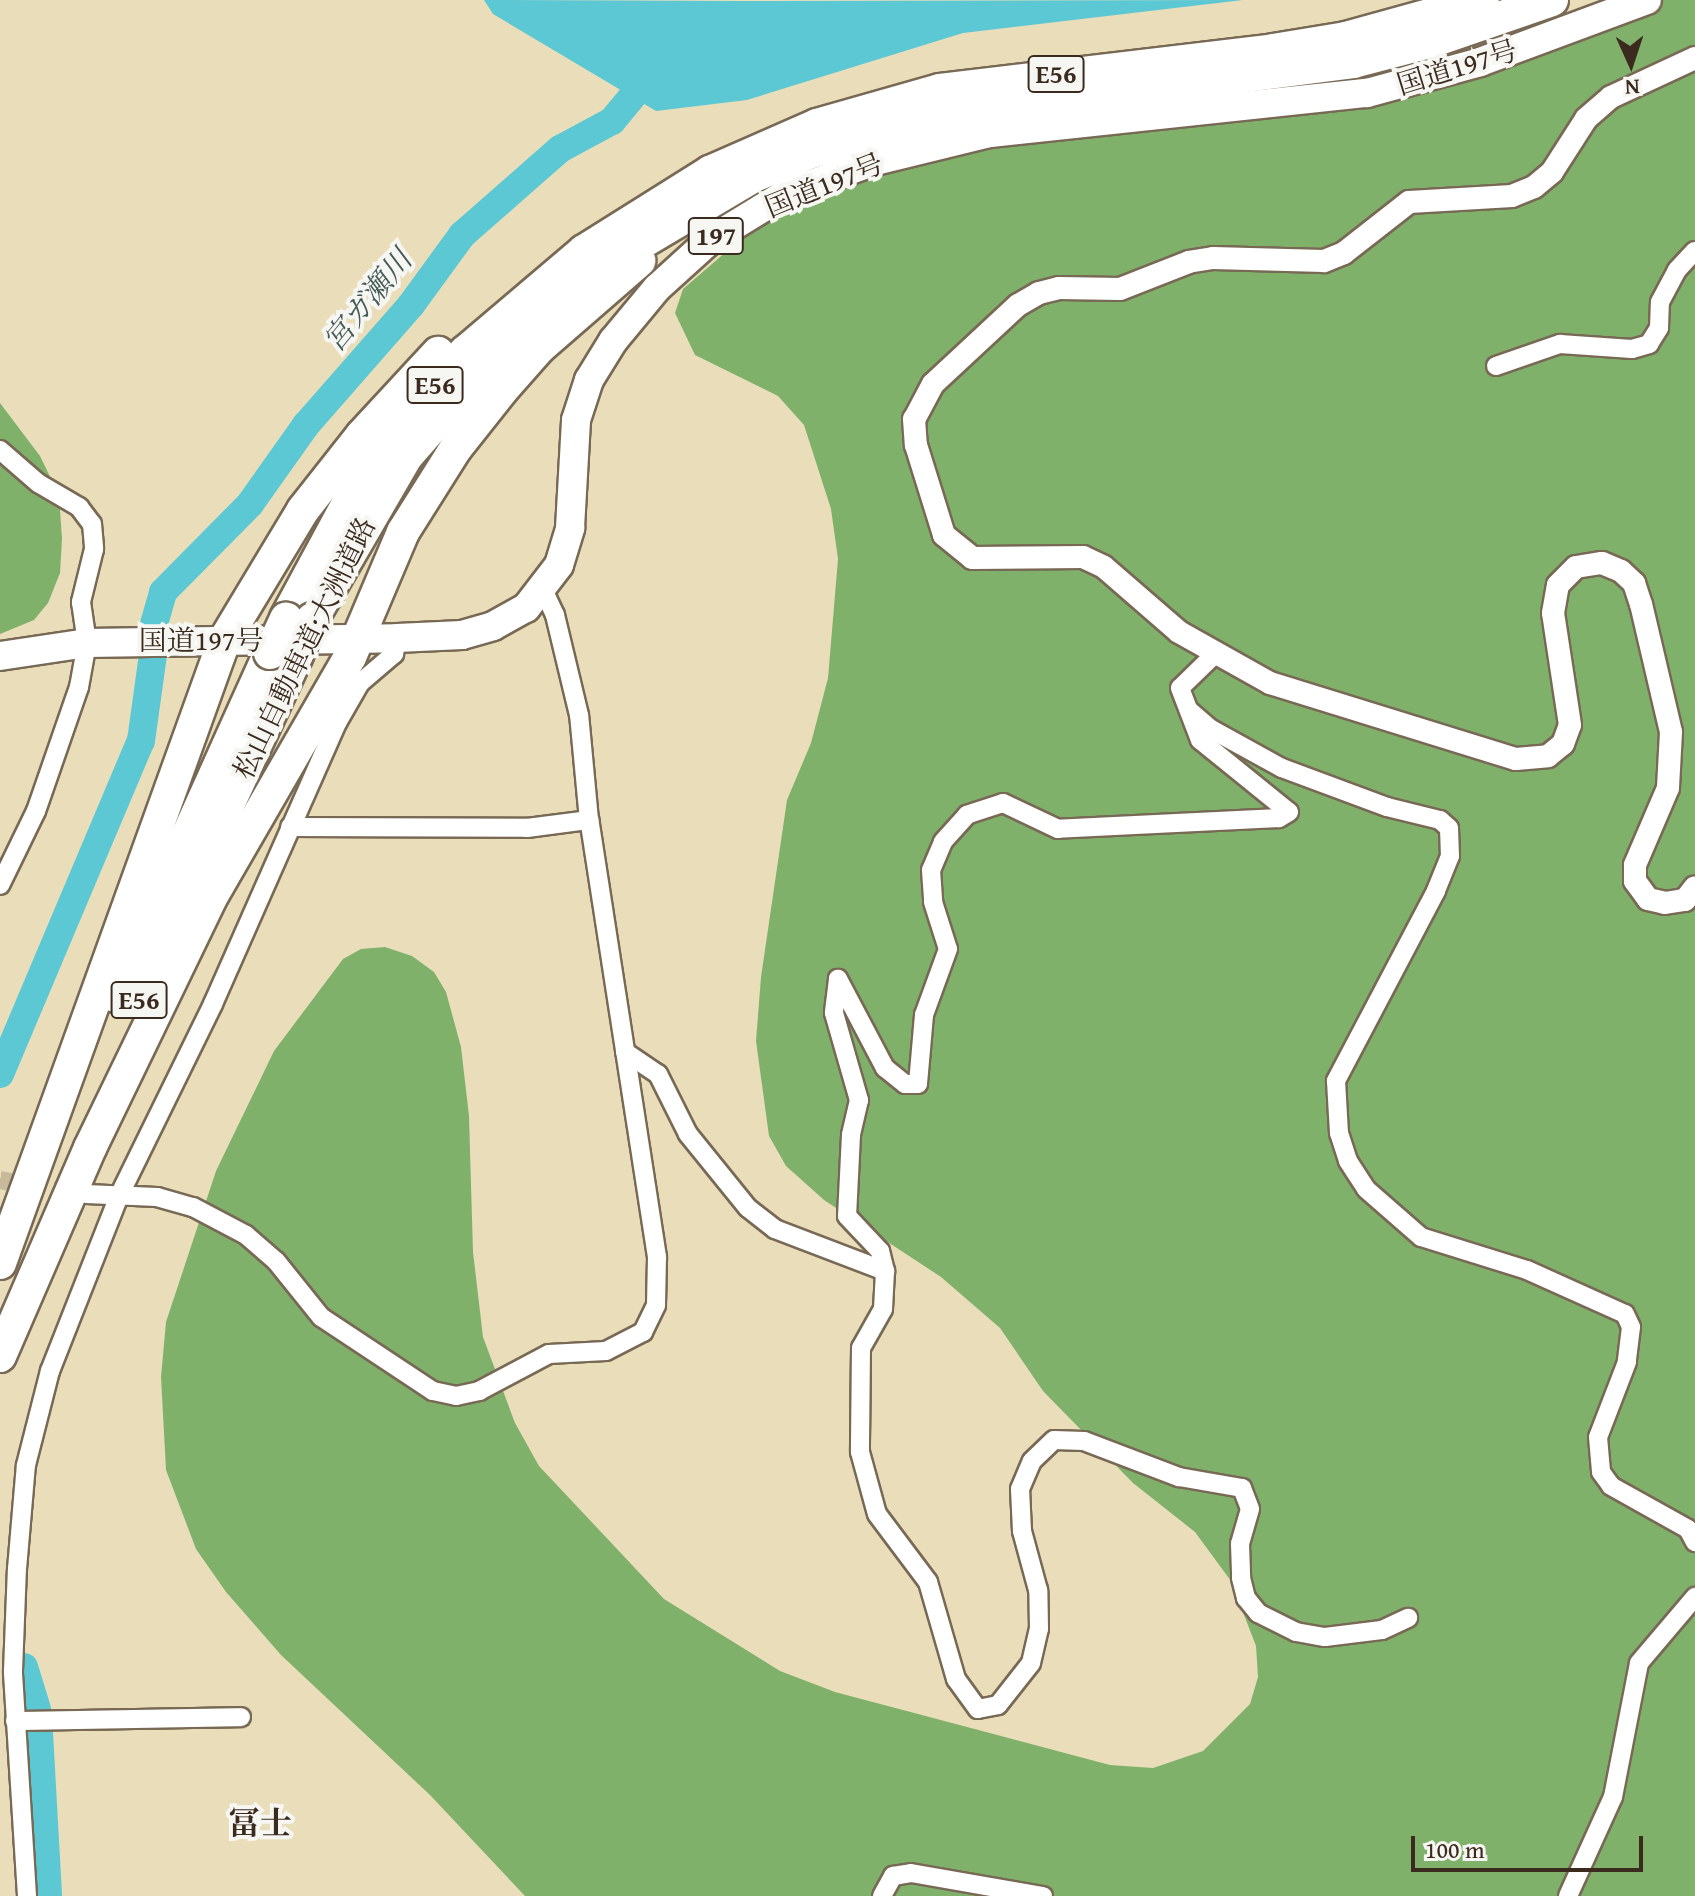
<!DOCTYPE html>
<html>
<head>
<meta charset="utf-8">
<style>
	body { margin:0 }
	#map { position:relative; width:1695px; height:1896px; overflow:hidden; background:#eadeba; font-family:"Gentium Book Plus","Noto Serif JP",serif }
	div>[style] { position:absolute }
	[style*='--x'] { left:calc(var(--x)*1px); top:calc(var(--y)*1px); width:calc(var(--w)*1px); rotate:calc(var(--a)*1deg) }
	.forest>* { inset:0; background:#80b16b }
	.water>* { inset:0; background:#5cc8d4 }
	.river>* { height:28px; margin:-14px; padding:0 14px; transform-origin:14px; border-radius:14px; background:#5cc8d4 }
	.minor-tunnel>* { height:18px; margin-top:-9px; transform-origin:0; background:repeating-linear-gradient(90deg,#c7ba9b 0 18px,transparent 0 27px) }
	.roads { filter:drop-shadow(2px 0 #786955) drop-shadow(-2px 0 #786955) drop-shadow(0 2px #786955) drop-shadow(0 -2px #786955) }
	.minor>* { height:18px; margin:-9px; padding:0 9px; transform-origin:9px; border-radius:9px; background:#fff }
	.tertiary>* { height:22px; margin:-11px; padding:0 11px; transform-origin:11px; border-radius:11px; background:#fff }
	.trunk>* { height:28px; margin:-14px; padding:0 14px; transform-origin:14px; border-radius:14px; background:#fff }
	.motorway>* { height:32px; margin:-16px; padding:0 16px; transform-origin:16px; border-radius:16px; background:#fff }
	.bridges { filter:drop-shadow(2px 0 #786955) drop-shadow(-2px 0 #786955) drop-shadow(0 2px #786955) drop-shadow(0 -2px #786955) }
	.motorway-bridge>* { height:32px; margin:-16px; padding:0 16px; transform-origin:16px; border-radius:16px; background:#fff }
	span { translate:-50% -50%; white-space:nowrap; text-align:center; line-height:1.15; -webkit-text-stroke:8px #f6f6f2; paint-order:stroke }
	.shield-label span { padding:2px 6px; background:#f6f6f2; border:2px solid; border-radius:6px; -webkit-text-stroke-width:0 }
	.shield-label { font-size:26px; color:#3b2a1e; font-weight:700 }
	.street-label { font-size:28px; color:#3b2a1e }
	.water-label { font-size:30px; color:#455955; font-style:italic }
	.quarter-label { font-size:32px; color:#3b2a1e; font-weight:700 }
	.north { position:absolute; left:1591px; top:24px; width:80px; height:80px; -webkit-text-stroke:6px #f6f6f2; paint-order:stroke; rotate:177deg; font-size:22px; font-weight:700; line-height:32px; text-align:center; color:#3b2a1e }
	.north::after { content:''; display:block; margin:auto; width:28px; height:36px; background:#3b2a1e; clip-path:polygon(50% 0,100% 100%,50% 72%,0 100%) }
	.scale { position:absolute; left:1411px; top:1836px; width:232px; height:36px; box-sizing:border-box; border:4px solid #3b2a1e; border-top:0; padding-left:10px; font-size:24px; line-height:28px; white-space:nowrap; color:#3b2a1e; -webkit-text-stroke:6px #f6f6f2; paint-order:stroke }
</style>
</head>
<body>
<div id="map">
	<div class="forest">
		<i style="clip-path:polygon(1649px 0,1695px 0,1695px 1896px,525px 1896px,430px 1795px,281px 1655px,226px 1592px,196px 1549px,166px 1470px,161px 1377px,166px 1322px,216px 1171px,274px 1051px,343px 959px,361px 949px,385px 947px,412px 956px,434px 972px,446px 992px,461px 1047px,469px 1116px,473px 1252px,483px 1337px,515px 1423px,539px 1466px,664px 1599px,780px 1671px,835px 1692px,1110px 1765px,1153px 1768px,1203px 1751px,1250px 1704px,1258px 1677px,1256px 1646px,1231px 1581px,1195px 1532px,1133px 1483px,1043px 1391px,1000px 1328px,941px 1277px,824px 1200px,786px 1166px,769px 1136px,756px 1041px,761px 977px,787px 800px,811px 743px,828px 678px,838px 559px,831px 509px,804px 425px,778px 396px,695px 355px,675px 313px,683px 289px,749px 232px,870px 158px,1373px 87px)"></i>
		<i style="clip-path:polygon(0 403px,40px 456px,59px 495px,62px 539px,60px 573px,48px 603px,34px 620px,0 634px)"></i>
	</div>
	<div class="water">
		<i style="clip-path:polygon(484px 0,739px 1px,1243px 0,963px 33px,747px 100px,656px 111px,493px 14px)"></i>
	</div>
	<div class="river">
		<i style="--x:154;--y:624;--w:33;--a:-74"></i>
		<i style="--x:163;--y:592;--w:124;--a:-45.3"></i>
		<i style="--x:250;--y:504;--w:97;--a:-54.7"></i>
		<i style="--x:306;--y:425;--w:159;--a:-48.8"></i>
		<i style="--x:411;--y:305;--w:87;--a:-53.9"></i>
		<i style="--x:462;--y:235;--w:130;--a:-41.3"></i>
		<i style="--x:560;--y:149;--w:59;--a:-28.3"></i>
		<i style="--x:612;--y:121;--w:69;--a:-50.3"></i>
		<i style="--x:0;--y:1074;--w:362;--a:-67.1"></i>
		<i style="--x:141;--y:741;--w:87;--a:-82.1"></i>
		<i style="--x:24;--y:1667;--w:44;--a:72.8"></i>
		<i style="--x:39;--y:1733;--w:163;--a:86.8"></i>
	</div>
	<div class="minor-tunnel">
		<i style="--x:0;--y:1180;--w:77;--a:9.7"></i>
	</div>
	<div class="roads">
		<div class="minor">
			<i style="--x:1496;--y:366;--w:68;--a:-19"></i>
			<i style="--x:1560;--y:344;--w:72;--a:4"></i>
			<i style="--x:1632;--y:349;--w:18;--a:-16"></i>
			<i style="--x:1649;--y:344;--w:19;--a:-58"></i>
			<i style="--x:1659;--y:328;--w:26;--a:-88"></i>
			<i style="--x:1660;--y:302;--w:36;--a:-62"></i>
			<i style="--x:1677;--y:270;--w:26;--a:-47"></i>
			<i style="--x:0;--y:450;--w:50;--a:41"></i>
			<i style="--x:38;--y:483;--w:48;--a:30.3"></i>
			<i style="--x:79;--y:507;--w:21;--a:53"></i>
			<i style="--x:92;--y:524;--w:25;--a:85"></i>
			<i style="--x:94;--y:549;--w:55;--a:103.8"></i>
			<i style="--x:81;--y:602;--w:41;--a:81.7"></i>
			<i style="--x:87;--y:643;--w:45;--a:100.3"></i>
			<i style="--x:79;--y:687;--w:131;--a:109.1"></i>
			<i style="--x:36;--y:811;--w:82;--a:115.9"></i>
			<i style="--x:1216;--y:653;--w:50;--a:135.8"></i>
			<i style="--x:1180;--y:688;--w:56;--a:69"></i>
			<i style="--x:1200;--y:740;--w:114;--a:39"></i>
			<i style="--x:1289;--y:812;--w:12;--a:149"></i>
			<i style="--x:1279;--y:818;--w:221;--a:177.2"></i>
			<i style="--x:1058;--y:829;--w:61;--a:-154.7"></i>
			<i style="--x:1003;--y:803;--w:38;--a:162"></i>
			<i style="--x:967;--y:815;--w:36;--a:132"></i>
			<i style="--x:943;--y:842;--w:30;--a:113"></i>
			<i style="--x:931;--y:870;--w:32;--a:86"></i>
			<i style="--x:933;--y:902;--w:49;--a:72.3"></i>
			<i style="--x:948;--y:949;--w:70;--a:110"></i>
			<i style="--x:924;--y:1015;--w:69;--a:95"></i>
			<i style="--x:918;--y:1084;--w:13;--a:180"></i>
			<i style="--x:905;--y:1084;--w:26;--a:-141"></i>
			<i style="--x:885;--y:1068;--w:101;--a:-117.8"></i>
			<i style="--x:838;--y:979;--w:34;--a:97"></i>
			<i style="--x:834;--y:1013;--w:91;--a:74"></i>
			<i style="--x:859;--y:1100;--w:36;--a:103"></i>
			<i style="--x:851;--y:1135;--w:81;--a:92.8"></i>
			<i style="--x:847;--y:1216;--w:48;--a:46.7"></i>
			<i style="--x:880;--y:1251;--w:21;--a:76"></i>
			<i style="--x:885;--y:1271;--w:38;--a:93"></i>
			<i style="--x:883;--y:1309;--w:45;--a:119.4"></i>
			<i style="--x:861;--y:1348;--w:104;--a:90.6"></i>
			<i style="--x:860;--y:1452;--w:64;--a:74.7"></i>
			<i style="--x:877;--y:1514;--w:85;--a:53.1"></i>
			<i style="--x:928;--y:1582;--w:101;--a:73.9"></i>
			<i style="--x:956;--y:1679;--w:37;--a:54"></i>
			<i style="--x:978;--y:1709;--w:20;--a:-11"></i>
			<i style="--x:998;--y:1705;--w:53;--a:-51.8"></i>
			<i style="--x:1031;--y:1663;--w:35;--a:-77"></i>
			<i style="--x:1039;--y:1629;--w:39;--a:-91"></i>
			<i style="--x:1038;--y:1590;--w:61;--a:-105.2"></i>
			<i style="--x:1022;--y:1531;--w:42;--a:-92.7"></i>
			<i style="--x:1020;--y:1489;--w:30;--a:-67"></i>
			<i style="--x:1032;--y:1461;--w:30;--a:-44"></i>
			<i style="--x:1054;--y:1440;--w:30;--a:2"></i>
			<i style="--x:1084;--y:1441;--w:102;--a:20.8"></i>
			<i style="--x:1179;--y:1477;--w:64;--a:9.9"></i>
			<i style="--x:1242;--y:1488;--w:22;--a:69"></i>
			<i style="--x:1250;--y:1509;--w:36;--a:106"></i>
			<i style="--x:1240;--y:1544;--w:34;--a:88"></i>
			<i style="--x:1241;--y:1578;--w:21;--a:76"></i>
			<i style="--x:1246;--y:1598;--w:19;--a:51"></i>
			<i style="--x:1258;--y:1613;--w:42;--a:26.6"></i>
			<i style="--x:1296;--y:1632;--w:29;--a:10"></i>
			<i style="--x:1325;--y:1637;--w:57;--a:-7"></i>
			<i style="--x:1382;--y:1630;--w:29;--a:-25"></i>
			<i style="--x:1190;--y:711;--w:28;--a:41"></i>
			<i style="--x:1211;--y:729;--w:81;--a:28.8"></i>
			<i style="--x:1282;--y:768;--w:112;--a:20.4"></i>
			<i style="--x:1387;--y:807;--w:55;--a:13.8"></i>
			<i style="--x:1440;--y:820;--w:12;--a:42"></i>
			<i style="--x:1449;--y:828;--w:28;--a:88"></i>
			<i style="--x:1450;--y:856;--w:38;--a:112"></i>
			<i style="--x:1436;--y:891;--w:215;--a:117.8"></i>
			<i style="--x:1336;--y:1081;--w:52;--a:86.7"></i>
			<i style="--x:1339;--y:1133;--w:29;--a:72"></i>
			<i style="--x:1348;--y:1161;--w:33;--a:57"></i>
			<i style="--x:1366;--y:1189;--w:73;--a:41.1"></i>
			<i style="--x:1421;--y:1237;--w:111;--a:17.3"></i>
			<i style="--x:1527;--y:1270;--w:107;--a:24.2"></i>
			<i style="--x:1625;--y:1314;--w:14;--a:65"></i>
			<i style="--x:1631;--y:1327;--w:35;--a:97"></i>
			<i style="--x:1627;--y:1362;--w:80;--a:111.1"></i>
			<i style="--x:1598;--y:1437;--w:35;--a:85"></i>
			<i style="--x:1601;--y:1472;--w:17;--a:54"></i>
			<i style="--x:1611;--y:1486;--w:88;--a:29.2"></i>
			<i style="--x:1688;--y:1529;--w:15;--a:62"></i>
			<i style="--x:290;--y:827;--w:237;--a:0.2"></i>
			<i style="--x:527;--y:828;--w:63;--a:-7.4"></i>
			<i style="--x:625;--y:1052;--w:40;--a:34"></i>
			<i style="--x:658;--y:1074;--w:67;--a:63.4"></i>
			<i style="--x:688;--y:1134;--w:95;--a:51"></i>
			<i style="--x:748;--y:1208;--w:34;--a:38"></i>
			<i style="--x:775;--y:1229;--w:118;--a:20.9"></i>
			<i style="--x:86;--y:1194;--w:71;--a:2.4"></i>
			<i style="--x:157;--y:1197;--w:37;--a:16"></i>
			<i style="--x:193;--y:1207;--w:60;--a:27.8"></i>
			<i style="--x:246;--y:1235;--w:40;--a:41"></i>
			<i style="--x:276;--y:1261;--w:72;--a:51.2"></i>
			<i style="--x:321;--y:1317;--w:134;--a:33.5"></i>
			<i style="--x:433;--y:1391;--w:24;--a:12"></i>
			<i style="--x:456;--y:1396;--w:24;--a:-12"></i>
			<i style="--x:479;--y:1391;--w:79;--a:-27.9"></i>
			<i style="--x:549;--y:1354;--w:57;--a:-3"></i>
			<i style="--x:606;--y:1351;--w:42;--a:-27.2"></i>
			<i style="--x:643;--y:1332;--w:30;--a:-64"></i>
			<i style="--x:656;--y:1305;--w:48;--a:-88.8"></i>
			<i style="--x:657;--y:1257;--w:442;--a:-98.8"></i>
			<i style="--x:589;--y:820;--w:105;--a:-95.4"></i>
			<i style="--x:579;--y:715;--w:103;--a:-103.5"></i>
			<i style="--x:555;--y:615;--w:29;--a:-115"></i>
			<i style="--x:15;--y:1721;--w:226;--a:-1"></i>
			<i style="--x:27;--y:1896;--w:225;--a:-93.6"></i>
			<i style="--x:13;--y:1671;--w:102;--a:-87.8"></i>
			<i style="--x:17;--y:1569;--w:104;--a:-85.1"></i>
			<i style="--x:26;--y:1465;--w:97;--a:-75.7"></i>
			<i style="--x:50;--y:1371;--w:188;--a:-68.5"></i>
			<i style="--x:119;--y:1196;--w:214;--a:-63.9"></i>
			<i style="--x:213;--y:1004;--w:307;--a:-66.2"></i>
			<i style="--x:337;--y:723;--w:46;--a:-60.1"></i>
			<i style="--x:360;--y:683;--w:45;--a:-40.5"></i>
			<i style="--x:394;--y:654;--w:16;--a:-79"></i>
			<i style="--x:882;--y:1896;--w:23;--a:-61"></i>
			<i style="--x:893;--y:1876;--w:18;--a:-9"></i>
			<i style="--x:911;--y:1873;--w:134;--a:9.9"></i>
			<i style="--x:1568;--y:1896;--w:109;--a:-65.6"></i>
			<i style="--x:1613;--y:1797;--w:136;--a:-79"></i>
			<i style="--x:1639;--y:1663;--w:87;--a:-49.7"></i>
		</div>
		<div class="tertiary">
			<i style="--x:1695;--y:58;--w:93;--a:155.1"></i>
			<i style="--x:1611;--y:97;--w:33;--a:139"></i>
			<i style="--x:1586;--y:119;--w:63;--a:122.7"></i>
			<i style="--x:1552;--y:172;--w:23;--a:140"></i>
			<i style="--x:1534;--y:187;--w:24;--a:158"></i>
			<i style="--x:1512;--y:196;--w:103;--a:176.7"></i>
			<i style="--x:1409;--y:202;--w:83;--a:141.9"></i>
			<i style="--x:1344;--y:253;--w:22;--a:158"></i>
			<i style="--x:1324;--y:261;--w:111;--a:-178.5"></i>
			<i style="--x:1213;--y:258;--w:24;--a:171"></i>
			<i style="--x:1189;--y:262;--w:74;--a:158.6"></i>
			<i style="--x:1120;--y:289;--w:61;--a:-179.1"></i>
			<i style="--x:1059;--y:288;--w:21;--a:166"></i>
			<i style="--x:1039;--y:293;--w:24;--a:150"></i>
			<i style="--x:1018;--y:305;--w:116;--a:137.1"></i>
			<i style="--x:933;--y:384;--w:40;--a:118"></i>
			<i style="--x:914;--y:419;--w:26;--a:86"></i>
			<i style="--x:916;--y:445;--w:94;--a:72.7"></i>
			<i style="--x:944;--y:535;--w:36;--a:39"></i>
			<i style="--x:972;--y:558;--w:111;--a:-0.5"></i>
			<i style="--x:1083;--y:557;--w:23;--a:25"></i>
			<i style="--x:1104;--y:567;--w:99;--a:40.9"></i>
			<i style="--x:1179;--y:632;--w:104;--a:29.3"></i>
			<i style="--x:1270;--y:683;--w:257;--a:17.2"></i>
			<i style="--x:1516;--y:759;--w:32;--a:-5"></i>
			<i style="--x:1548;--y:756;--w:19;--a:-39"></i>
			<i style="--x:1563;--y:744;--w:20;--a:-70"></i>
			<i style="--x:1570;--y:725;--w:113;--a:-98.6"></i>
			<i style="--x:1553;--y:613;--w:28;--a:-80"></i>
			<i style="--x:1558;--y:585;--w:25;--a:-45"></i>
			<i style="--x:1576;--y:567;--w:26;--a:-9"></i>
			<i style="--x:1602;--y:563;--w:21;--a:23"></i>
			<i style="--x:1621;--y:571;--w:18;--a:43"></i>
			<i style="--x:1634;--y:583;--w:22;--a:72"></i>
			<i style="--x:1641;--y:604;--w:131;--a:76.8"></i>
			<i style="--x:1671;--y:732;--w:56;--a:93.1"></i>
			<i style="--x:1668;--y:788;--w:84;--a:113.2"></i>
			<i style="--x:1635;--y:865;--w:16;--a:90"></i>
			<i style="--x:1635;--y:881;--w:22;--a:54"></i>
			<i style="--x:1648;--y:899;--w:17;--a:13"></i>
			<i style="--x:1665;--y:903;--w:20;--a:-9"></i>
			<i style="--x:1685;--y:900;--w:16;--a:-52"></i>
		</div>
		<div class="trunk">
			<i style="--x:0;--y:656;--w:88;--a:-8.5"></i>
			<i style="--x:87;--y:643;--w:310;--a:-0.9"></i>
			<i style="--x:397;--y:638;--w:65;--a:-2.6"></i>
			<i style="--x:462;--y:635;--w:32;--a:-16"></i>
			<i style="--x:493;--y:626;--w:38;--a:-29"></i>
			<i style="--x:526;--y:608;--w:54;--a:-52.5"></i>
			<i style="--x:559;--y:565;--w:39;--a:-73"></i>
			<i style="--x:570;--y:528;--w:108;--a:-86.8"></i>
			<i style="--x:576;--y:420;--w:42;--a:-72"></i>
			<i style="--x:589;--y:380;--w:46;--a:-58.4"></i>
			<i style="--x:613;--y:341;--w:69;--a:-50.3"></i>
			<i style="--x:657;--y:288;--w:72;--a:-42.2"></i>
			<i style="--x:710;--y:240;--w:90;--a:-31.4"></i>
			<i style="--x:787;--y:193;--w:94;--a:-20"></i>
			<i style="--x:875;--y:161;--w:118;--a:-13.7"></i>
			<i style="--x:990;--y:133;--w:379;--a:-6.1"></i>
			<i style="--x:1367;--y:93;--w:117;--a:-15.3"></i>
			<i style="--x:1480;--y:62;--w:178;--a:-20.4"></i>
		</div>
		<div class="motorway">
			<i style="--x:286;--y:618;--w:139;--a:-61.6"></i>
			<i style="--x:352;--y:496;--w:63;--a:-56.1"></i>
			<i style="--x:387;--y:444;--w:121;--a:-49.7"></i>
			<i style="--x:465;--y:352;--w:156;--a:-40.3"></i>
			<i style="--x:584;--y:251;--w:149;--a:-32.1"></i>
			<i style="--x:710;--y:172;--w:117;--a:-23.7"></i>
			<i style="--x:817;--y:125;--w:128;--a:-15.9"></i>
			<i style="--x:940;--y:90;--w:335;--a:-6.8"></i>
			<i style="--x:1273;--y:50;--w:74;--a:-9.3"></i>
			<i style="--x:1346;--y:38;--w:142;--a:-15.5"></i>
			<i style="--x:312;--y:619;--w:189;--a:-59.8"></i>
			<i style="--x:407;--y:456;--w:117;--a:-48.8"></i>
			<i style="--x:484;--y:368;--w:141;--a:-41.8"></i>
			<i style="--x:589;--y:274;--w:192;--a:-30.7"></i>
			<i style="--x:754;--y:176;--w:62;--a:-22.8"></i>
			<i style="--x:811;--y:152;--w:143;--a:-15.4"></i>
			<i style="--x:949;--y:114;--w:407;--a:-7.3"></i>
			<i style="--x:1353;--y:62;--w:80;--a:-14.6"></i>
			<i style="--x:1430;--y:42;--w:129;--a:-19"></i>
			<i style="--x:143;--y:990;--w:369;--a:-65.3"></i>
			<i style="--x:115;--y:996;--w:376;--a:-65.7"></i>
			<i style="--x:0;--y:1263;--w:661;--a:-70.19"></i>
			<i style="--x:224;--y:641;--w:153;--a:-58.9"></i>
			<i style="--x:303;--y:510;--w:95;--a:-51.8"></i>
			<i style="--x:362;--y:435;--w:112;--a:-47.2"></i>
			<i style="--x:0;--y:1356;--w:227;--a:-66.6"></i>
			<i style="--x:90;--y:1148;--w:282;--a:-64.2"></i>
			<i style="--x:213;--y:894;--w:274;--a:-60"></i>
			<i style="--x:350;--y:657;--w:136;--a:-67"></i>
			<i style="--x:403;--y:532;--w:99;--a:-57.8"></i>
			<i style="--x:456;--y:448;--w:74;--a:-51.6"></i>
			<i style="--x:502;--y:390;--w:56;--a:-48.6"></i>
			<i style="--x:539;--y:348;--w:133;--a:-41"></i>
		</div>
	</div>
	<div class="bridges">
		<div class="motorway-bridge">
			<i style="--x:270;--y:653;--w:38;--a:-65"></i>
			<i style="--x:297;--y:655;--w:39;--a:-67"></i>
		</div>
	</div>
	<div class="shield-label">
		<span style="left:1056px;top:74px">E56</span>
		<span style="left:716px;top:236px">197</span>
		<span style="left:435px;top:385px">E56</span>
		<span style="left:139px;top:1000px">E56</span>
	</div>
	<div class="street-label">
		<span style="left:1457px;top:67px;rotate:-17deg">国道197号</span>
		<span style="left:824px;top:185px;rotate:-22deg">国道197号</span>
		<span style="left:201px;top:640px">国道197号</span>
		<span style="left:304px;top:648px;rotate:-64deg">松山自動車道;大洲道路</span>
	</div>
	<div class="water-label">
		<span style="left:367px;top:300px;rotate:-51deg">宮ガ瀬川</span>
	</div>
	<div class="quarter-label">
		<span style="left:260px;top:1823px">冨士</span>
	</div>
	<div class="north">N</div>
	<div class="scale">100 m</div>
</div>
</body>
</html>
